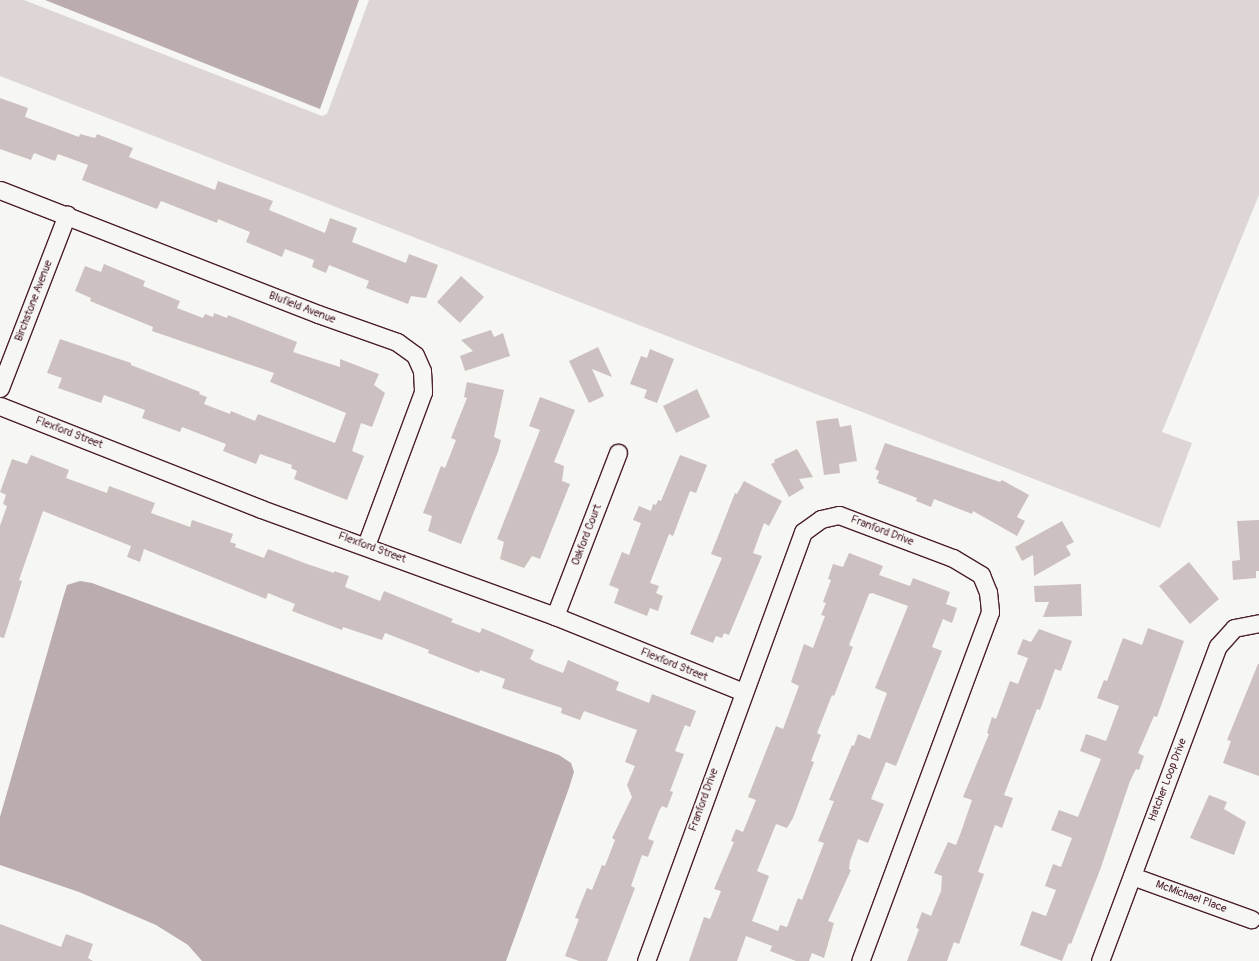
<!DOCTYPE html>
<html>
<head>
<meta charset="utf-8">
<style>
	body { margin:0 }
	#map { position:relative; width:1259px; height:961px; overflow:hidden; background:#f6f6f2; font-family:Pangolin,sans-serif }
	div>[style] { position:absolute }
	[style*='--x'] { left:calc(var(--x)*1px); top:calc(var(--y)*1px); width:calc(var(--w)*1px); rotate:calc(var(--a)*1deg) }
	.green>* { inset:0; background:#ddd6d5 }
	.water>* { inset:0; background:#bbadae }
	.building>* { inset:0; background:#ccc1c0 }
	.roads { filter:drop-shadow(1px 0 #4a1f2b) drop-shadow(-1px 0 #4a1f2b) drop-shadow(0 1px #4a1f2b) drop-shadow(0 -1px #4a1f2b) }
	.minor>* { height:17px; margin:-8.5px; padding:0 8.5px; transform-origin:8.5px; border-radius:8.5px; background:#f6f6f2 }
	span { translate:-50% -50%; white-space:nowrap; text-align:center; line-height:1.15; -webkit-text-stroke:3px #f6f6f2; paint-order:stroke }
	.street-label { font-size:11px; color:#4a1f2b }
</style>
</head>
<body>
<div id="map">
	<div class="green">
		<i style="clip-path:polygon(0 0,24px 0,322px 116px,327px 114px,369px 0,1259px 0,1259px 195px,1162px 432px,1192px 443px,1160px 528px,0 76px)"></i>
	</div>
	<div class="water">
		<i style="clip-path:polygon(45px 0,359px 0,320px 109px)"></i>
		<i style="clip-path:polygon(80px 581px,92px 583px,559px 755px,571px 763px,574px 772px,569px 788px,506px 961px,202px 961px,188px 945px,156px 925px,79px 892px,0 865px,0 817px,63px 598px,67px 585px)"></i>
	</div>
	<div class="building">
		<i style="clip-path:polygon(0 98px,28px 108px,25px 117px,79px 137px,80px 134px,95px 138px,97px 134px,133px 148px,129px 157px,215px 190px,218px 181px,273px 201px,269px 210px,325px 233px,330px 218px,357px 228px,352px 242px,406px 263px,409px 254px,438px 265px,426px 298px,411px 296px,408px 304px,366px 288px,369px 281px,329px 265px,326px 273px,312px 267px,314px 260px,285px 249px,282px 257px,246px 242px,250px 232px,218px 219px,217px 223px,161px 201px,157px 209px,82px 180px,88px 165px,58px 154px,55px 161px,34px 153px,31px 160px,0 149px)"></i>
		<i style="clip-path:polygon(104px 264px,145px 281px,143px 286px,180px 301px,177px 308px,203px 318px,205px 314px,213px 317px,214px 313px,227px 318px,228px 315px,297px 342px,293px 352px,340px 367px,340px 359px,379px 374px,374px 385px,385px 393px,372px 427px,361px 423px,352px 451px,364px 456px,347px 500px,294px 479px,297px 471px,291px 468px,292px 465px,260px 454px,256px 464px,223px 451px,226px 444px,182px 427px,180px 432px,142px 418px,145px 410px,104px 395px,101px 403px,58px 388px,62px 378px,47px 373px,60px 339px,131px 363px,131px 365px,200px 392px,199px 394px,207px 397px,204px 404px,230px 414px,231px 411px,255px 421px,258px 414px,335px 443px,346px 413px,270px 382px,274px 373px,152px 331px,153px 327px,90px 301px,91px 298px,75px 291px,85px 266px,101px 272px)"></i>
		<i style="clip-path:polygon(461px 276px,484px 297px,460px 323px,437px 302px)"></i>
		<i style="clip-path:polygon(491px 330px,494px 337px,503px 333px,510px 356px,465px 371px,460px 356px,473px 351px,461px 340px)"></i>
		<i style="clip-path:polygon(598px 347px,612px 377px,592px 369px,604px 396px,589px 403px,569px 361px)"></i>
		<i style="clip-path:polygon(650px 349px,674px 359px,657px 403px,644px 398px,647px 390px,630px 384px,641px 356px,647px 358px)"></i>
		<i style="clip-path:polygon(467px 382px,504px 390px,494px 437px,501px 440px,498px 452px,461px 544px,428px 531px,432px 516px,423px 513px,441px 466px,445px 468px,456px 440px,451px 438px,467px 398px,464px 397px)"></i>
		<i style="clip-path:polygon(697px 389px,710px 417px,676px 433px,663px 406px)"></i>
		<i style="clip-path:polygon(540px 397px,575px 410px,554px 462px,564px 466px,562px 481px,570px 484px,540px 559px,532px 556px,524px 568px,500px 559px,504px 542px,497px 539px,540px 430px,529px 426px)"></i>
		<i style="clip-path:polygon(838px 418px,840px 427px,851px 425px,857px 461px,839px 464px,840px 473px,824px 475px,816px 421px)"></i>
		<i style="clip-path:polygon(885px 443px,1000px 482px,1002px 480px,1029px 495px,1017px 517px,1025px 521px,1017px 536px,973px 511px,972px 514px,934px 499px,931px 507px,916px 501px,917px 498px,878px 483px,879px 480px,876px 479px,879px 471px,875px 469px)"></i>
		<i style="clip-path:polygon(797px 449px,813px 477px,799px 479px,804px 488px,789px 497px,771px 464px,775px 462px,774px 460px)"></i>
		<i style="clip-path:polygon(31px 455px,69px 470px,66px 478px,107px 493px,109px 486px,155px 503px,151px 513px,190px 527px,192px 520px,233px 534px,230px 542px,236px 544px,235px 547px,264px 558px,268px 549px,307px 564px,334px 573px,334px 571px,349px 576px,345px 587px,380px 601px,384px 591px,453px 619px,451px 622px,480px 633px,482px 628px,534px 650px,530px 659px,535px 662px,563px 673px,568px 660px,619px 682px,616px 690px,649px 703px,652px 694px,696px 711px,690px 727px,685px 725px,675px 751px,684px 754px,670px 791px,673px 792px,667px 808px,662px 806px,659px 811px,648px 839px,654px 841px,648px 857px,642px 855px,631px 886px,635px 888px,607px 961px,579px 961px,565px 956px,579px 919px,575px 918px,587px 888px,592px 890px,602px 865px,605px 866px,615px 840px,612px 838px,632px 797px,627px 785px,635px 766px,625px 762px,637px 730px,584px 711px,580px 720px,561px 713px,562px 708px,502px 688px,505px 679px,480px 670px,479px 673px,428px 653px,429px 650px,385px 633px,382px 640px,343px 627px,342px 630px,292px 611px,295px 604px,268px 593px,266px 599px,144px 549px,140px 562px,127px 557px,131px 546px,43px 511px,19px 580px,22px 581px,13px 610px,4px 638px,0 637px,0 526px,7px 506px,3px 504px,6px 495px,0 492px,12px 459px,27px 464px)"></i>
		<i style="clip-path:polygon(680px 455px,707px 465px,696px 493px,690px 491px,673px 536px,669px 534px,650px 583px,659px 586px,656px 593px,663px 596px,658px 611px,650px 608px,647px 616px,614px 603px,619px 589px,609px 585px,622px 552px,629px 555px,641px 523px,633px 520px,639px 506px,651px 511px,653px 504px,656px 505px,658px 500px,661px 501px)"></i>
		<i style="clip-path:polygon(744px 481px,782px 501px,769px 526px,764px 523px,753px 553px,762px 556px,729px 635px,724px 633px,722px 638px,716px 636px,713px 643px,690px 634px,722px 558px,711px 554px,735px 493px,737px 494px)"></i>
		<i style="clip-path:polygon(1259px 520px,1259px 571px,1256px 571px,1256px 578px,1233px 580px,1232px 561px,1240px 560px,1237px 521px)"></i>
		<i style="clip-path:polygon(1062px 521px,1074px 542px,1066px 546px,1071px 555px,1034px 576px,1033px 555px,1022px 561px,1015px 547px)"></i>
		<i style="clip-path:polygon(evenodd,849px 553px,883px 566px,879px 575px,910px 586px,913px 578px,950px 592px,946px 604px,957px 608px,952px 623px,943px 619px,932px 647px,942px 651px,896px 766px,886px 762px,871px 799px,884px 804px,868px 843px,858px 839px,850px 861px,849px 869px,851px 870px,828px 921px,834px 923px,824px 958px,812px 953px,809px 961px,796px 961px,770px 951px,772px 946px,746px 936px,737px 961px,689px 961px,704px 917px,710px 919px,721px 891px,714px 889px,734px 842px,731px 841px,736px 829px,743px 832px,756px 800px,748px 797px,776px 726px,783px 729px,799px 686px,791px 682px,804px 644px,813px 648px,825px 616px,821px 615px,826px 603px,823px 602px,831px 580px,828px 579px,833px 564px,843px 567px,849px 553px,872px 593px,908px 606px,875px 688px,887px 693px,870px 739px,858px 734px,854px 746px,852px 745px,829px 800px,834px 801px,818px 841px,824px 843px,802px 900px,798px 898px,787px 927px,780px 925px,778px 931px,752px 921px,769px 876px,757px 871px,776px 824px,787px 828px,793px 818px,814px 762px,811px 761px,821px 735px,817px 733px,832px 695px,834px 696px,853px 647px,849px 645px,869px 594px,872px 593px)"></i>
		<i style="clip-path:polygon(1189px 562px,1219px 599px,1190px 624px,1159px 586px)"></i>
		<i style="clip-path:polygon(1081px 584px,1082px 616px,1043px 617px,1049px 602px,1035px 602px,1034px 586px)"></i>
		<i style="clip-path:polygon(1148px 628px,1184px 641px,1157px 717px,1154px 716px,1138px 753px,1144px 756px,1139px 770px,1136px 769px,1130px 781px,1100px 870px,1071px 944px,1069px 943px,1062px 961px,1020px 945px,1032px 911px,1046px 916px,1056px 890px,1045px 886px,1053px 864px,1061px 867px,1072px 838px,1051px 830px,1059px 810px,1078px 817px,1101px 759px,1080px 751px,1086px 734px,1106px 741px,1119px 706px,1097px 698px,1104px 680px,1107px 681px,1123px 638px,1142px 645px)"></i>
		<i style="clip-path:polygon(1039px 629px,1072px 641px,1061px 671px,1055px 669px,1040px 710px,1037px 709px,1004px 795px,1013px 798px,1002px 828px,995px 825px,978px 872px,984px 874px,959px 944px,954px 942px,947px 961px,907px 961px,919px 929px,916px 928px,922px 912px,931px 916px,941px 891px,942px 876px,934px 873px,948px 842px,956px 845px,961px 832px,972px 800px,963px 797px,989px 734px,987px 733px,992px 717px,996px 719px,1010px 681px,1018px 684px,1028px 658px,1017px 654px,1023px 639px,1031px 642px)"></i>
		<i style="clip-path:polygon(1258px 664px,1259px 664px,1259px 776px,1223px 763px,1231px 741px,1227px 740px)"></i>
		<i style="clip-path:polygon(1209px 795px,1227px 802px,1224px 809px,1246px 822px,1234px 855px,1190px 838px)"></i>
		<i style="clip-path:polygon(0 924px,61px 947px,66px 934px,93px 944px,88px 958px,93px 961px,0 961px)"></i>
	</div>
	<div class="roads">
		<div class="minor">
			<i style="--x:0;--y:190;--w:341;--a:21.3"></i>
			<i style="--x:318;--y:314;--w:84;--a:19.5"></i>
			<i style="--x:397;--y:342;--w:22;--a:36"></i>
			<i style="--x:415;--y:355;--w:17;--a:66"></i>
			<i style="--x:422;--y:371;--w:21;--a:87"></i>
			<i style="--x:423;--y:392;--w:163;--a:110.4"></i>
			<i style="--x:0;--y:388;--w:186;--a:-68.9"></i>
			<i style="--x:0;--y:406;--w:281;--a:21.5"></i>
			<i style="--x:261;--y:509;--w:313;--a:20"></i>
			<i style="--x:555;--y:616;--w:203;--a:22"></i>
			<i style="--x:555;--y:616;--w:175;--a:-68.9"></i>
			<i style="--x:1132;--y:876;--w:127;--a:19.9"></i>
			<i style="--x:646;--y:961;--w:457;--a:-69.9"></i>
			<i style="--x:803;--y:532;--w:22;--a:-36"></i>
			<i style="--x:821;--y:519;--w:18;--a:-13"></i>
			<i style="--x:839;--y:515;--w:122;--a:20.7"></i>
			<i style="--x:953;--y:558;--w:33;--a:31"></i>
			<i style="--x:981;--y:575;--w:18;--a:68"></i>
			<i style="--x:988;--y:592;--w:20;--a:84"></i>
			<i style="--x:990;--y:612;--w:372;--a:110.4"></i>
			<i style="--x:1100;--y:961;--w:336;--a:-69.5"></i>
			<i style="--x:1218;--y:646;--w:24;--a:-48"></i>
			<i style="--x:1234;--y:628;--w:25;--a:-11"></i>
		</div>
	</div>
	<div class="street-label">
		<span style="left:34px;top:301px;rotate:-69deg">Birchstone Avenue</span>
		<span style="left:302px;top:308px;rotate:21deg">Blufield Avenue</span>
		<span style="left:69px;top:433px;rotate:21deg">Flexford Street</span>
		<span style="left:882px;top:531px;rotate:21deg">Franford Drive</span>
		<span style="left:587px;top:535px;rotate:-69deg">Oakford Court</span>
		<span style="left:372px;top:548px;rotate:20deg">Flexford Street</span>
		<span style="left:674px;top:665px;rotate:22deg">Flexford Street</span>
		<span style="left:1168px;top:780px;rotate:-69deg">Hatcher Loop Drive</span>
		<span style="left:704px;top:800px;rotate:-70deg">Franford Drive</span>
		<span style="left:1191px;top:897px;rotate:20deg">McMichael Place</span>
	</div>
</div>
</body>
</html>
